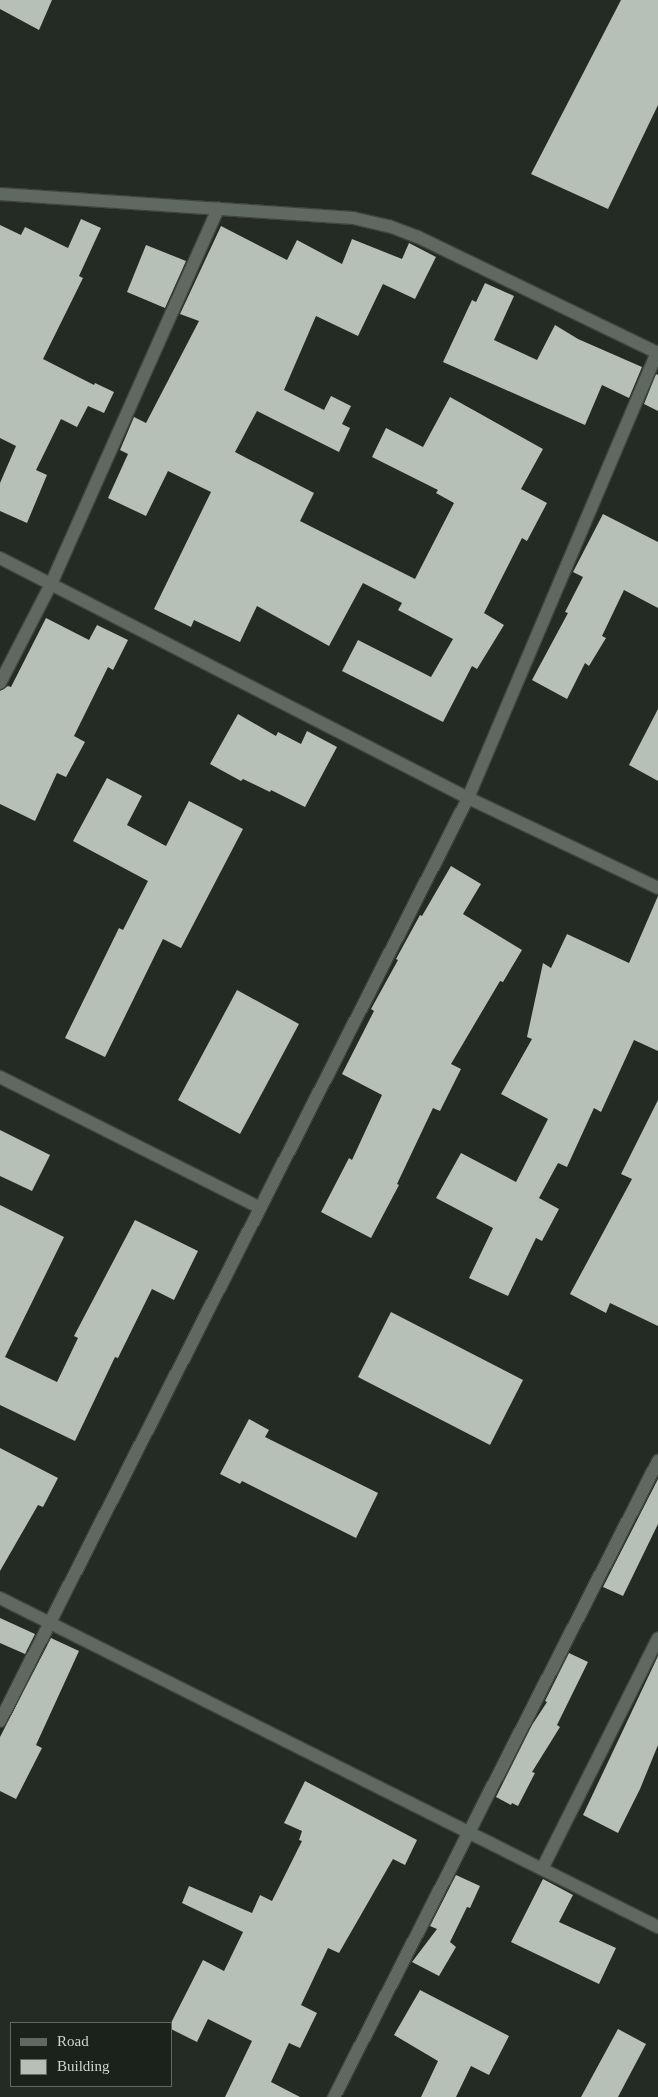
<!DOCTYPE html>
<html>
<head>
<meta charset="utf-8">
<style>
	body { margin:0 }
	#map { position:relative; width:658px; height:2097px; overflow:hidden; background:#232b24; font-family:Georgia,serif }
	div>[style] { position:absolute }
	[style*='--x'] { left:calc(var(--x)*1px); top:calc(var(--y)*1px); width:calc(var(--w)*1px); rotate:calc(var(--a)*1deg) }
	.building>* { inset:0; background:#b6c0b7 }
	.roads { filter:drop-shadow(1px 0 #3f4640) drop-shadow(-1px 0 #3f4640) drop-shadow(0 1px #3f4640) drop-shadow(0 -1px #3f4640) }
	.minor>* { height:12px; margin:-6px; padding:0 6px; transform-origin:6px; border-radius:6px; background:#606961 }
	span { translate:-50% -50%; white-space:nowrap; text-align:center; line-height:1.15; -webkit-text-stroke:5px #1a221b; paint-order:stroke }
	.legend { position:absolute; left:10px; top:2022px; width:162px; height:65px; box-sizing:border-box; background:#1a221b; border:1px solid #626963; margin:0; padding:6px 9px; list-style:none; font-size:15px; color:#cfd4cf }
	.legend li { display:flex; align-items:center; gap:10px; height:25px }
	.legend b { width:25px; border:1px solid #626963 }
</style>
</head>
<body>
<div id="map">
	<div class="building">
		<i style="clip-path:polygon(0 0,52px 0,39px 30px,0 9px)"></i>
		<i style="clip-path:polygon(621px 0,658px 0,658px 105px,608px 209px,531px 174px)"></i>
		<i style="clip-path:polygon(81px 219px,101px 228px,79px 276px,83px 278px,43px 359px,94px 385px,95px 383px,114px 392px,104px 413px,88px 406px,77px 427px,61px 419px,36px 470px,47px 475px,27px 523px,0 511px,0 483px,16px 446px,0 438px,0 225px,21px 235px,25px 227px,68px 248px)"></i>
		<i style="clip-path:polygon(221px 226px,287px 260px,297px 240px,342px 264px,352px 239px,402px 259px,409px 243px,436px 257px,415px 299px,383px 284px,358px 336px,316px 316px,284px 390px,324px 410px,331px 396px,351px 406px,342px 424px,350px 428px,339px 452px,257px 411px,235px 452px,314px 493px,300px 521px,415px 579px,454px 503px,436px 493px,438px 490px,372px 457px,386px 428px,423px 447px,450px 397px,543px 449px,521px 489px,547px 503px,527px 541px,522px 538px,484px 613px,504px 625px,477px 669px,472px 666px,443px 722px,342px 671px,358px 640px,431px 677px,453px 639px,398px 610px,402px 603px,363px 583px,329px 646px,257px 606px,240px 642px,194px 620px,191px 627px,154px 609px,211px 492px,168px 471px,146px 516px,108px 498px,128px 454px,120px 450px,134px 417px,146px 423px,199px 321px,180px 314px)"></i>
		<i style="clip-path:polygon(146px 245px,186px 261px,165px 308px,127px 292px)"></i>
		<i style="clip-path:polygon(485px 283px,514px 296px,494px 340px,537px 360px,555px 325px,578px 339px,642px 367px,629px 398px,602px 385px,585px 425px,443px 362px,472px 300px,476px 302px)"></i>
		<i style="clip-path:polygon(656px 374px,658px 375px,658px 411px,644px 404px)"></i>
		<i style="clip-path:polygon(603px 514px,658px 542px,658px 608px,624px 590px,602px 636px,606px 638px,589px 666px,585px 663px,567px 699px,532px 680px,568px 613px,565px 612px,583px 577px,573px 572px)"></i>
		<i style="clip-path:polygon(46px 618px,89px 640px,97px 625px,128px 640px,113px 670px,108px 667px,74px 736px,85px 742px,66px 777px,57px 773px,35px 821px,0 804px,0 691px,8px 686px,11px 687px)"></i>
		<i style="clip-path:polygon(658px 709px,658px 781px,629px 765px)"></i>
		<i style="clip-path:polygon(238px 714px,276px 736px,278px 732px,301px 744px,307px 731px,337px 747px,305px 807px,271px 790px,270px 792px,243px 779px,241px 781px,210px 764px)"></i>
		<i style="clip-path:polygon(107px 778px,142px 796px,127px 825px,166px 846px,189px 801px,243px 829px,181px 948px,163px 939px,105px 1057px,65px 1038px,119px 928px,123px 930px,148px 881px,73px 841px)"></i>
		<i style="clip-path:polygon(451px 866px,481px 884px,463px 914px,522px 950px,503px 982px,500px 981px,451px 1064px,461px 1069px,440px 1111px,433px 1108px,397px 1184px,399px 1185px,371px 1238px,321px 1212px,349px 1158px,352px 1160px,382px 1095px,342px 1074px,374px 1011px,371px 1009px,398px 960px,396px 959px,420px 915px,422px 916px)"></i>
		<i style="clip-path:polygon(658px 896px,658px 1051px,634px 1040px,601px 1112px,594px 1108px,567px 1167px,558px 1163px,539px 1198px,559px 1209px,542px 1241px,536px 1238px,508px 1296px,469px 1278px,493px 1228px,436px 1198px,461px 1153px,516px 1182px,548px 1119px,501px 1094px,532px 1039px,527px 1037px,543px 963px,551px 968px,567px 934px,629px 963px)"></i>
		<i style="clip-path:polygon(237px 990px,299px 1024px,240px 1134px,178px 1100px)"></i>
		<i style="clip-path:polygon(658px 1100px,658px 1326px,610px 1303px,606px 1313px,570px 1294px,632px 1179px,621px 1174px)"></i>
		<i style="clip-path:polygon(0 1130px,50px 1155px,32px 1191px,0 1176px)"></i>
		<i style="clip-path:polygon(0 1205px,64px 1237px,5px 1357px,57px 1382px,78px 1338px,74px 1336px,135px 1220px,198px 1251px,174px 1300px,152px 1289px,118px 1358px,115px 1357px,75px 1441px,0 1405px)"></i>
		<i style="clip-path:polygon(391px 1312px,523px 1380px,490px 1445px,358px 1377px)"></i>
		<i style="clip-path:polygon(249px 1419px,269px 1430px,265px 1437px,378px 1493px,356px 1538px,242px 1481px,240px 1484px,220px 1474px)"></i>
		<i style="clip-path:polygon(0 1448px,58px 1478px,43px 1507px,38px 1505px,0 1571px)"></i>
		<i style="clip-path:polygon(658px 1479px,658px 1524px,623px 1596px,603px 1587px)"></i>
		<i style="clip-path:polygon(0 1618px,35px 1634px,25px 1654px,0 1643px)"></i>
		<i style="clip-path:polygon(51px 1638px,79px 1651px,36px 1745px,42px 1748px,16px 1799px,0 1791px,0 1737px)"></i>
		<i style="clip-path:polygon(569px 1653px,588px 1662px,557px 1725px,560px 1727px,532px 1772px,535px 1773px,518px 1806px,512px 1803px,511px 1805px,496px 1797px,532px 1725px,547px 1702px,545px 1701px)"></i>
		<i style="clip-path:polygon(658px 1656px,658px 1745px,640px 1789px,618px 1833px,583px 1815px)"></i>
		<i style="clip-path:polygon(305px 1781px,417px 1840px,405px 1865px,393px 1859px,339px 1953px,328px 1948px,301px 2005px,317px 2013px,300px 2048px,289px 2043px,271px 2082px,300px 2097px,225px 2097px,252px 2041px,208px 2019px,197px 2042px,171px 2029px,171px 2023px,203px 1960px,224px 1971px,243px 1932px,182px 1903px,189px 1886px,252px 1913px,260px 1895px,272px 1901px,302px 1841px,299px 1840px,302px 1831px,284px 1823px)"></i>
		<i style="clip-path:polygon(456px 1875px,480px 1886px,470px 1908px,467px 1907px,450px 1942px,456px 1947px,439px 1976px,412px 1962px,437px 1929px,430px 1926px)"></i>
		<i style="clip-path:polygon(543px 1879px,573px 1895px,559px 1922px,616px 1948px,599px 1984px,511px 1942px)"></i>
		<i style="clip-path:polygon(420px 1990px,509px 2036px,489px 2075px,471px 2066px,456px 2097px,421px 2097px,438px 2061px,394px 2035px)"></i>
		<i style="clip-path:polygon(618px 2029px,646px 2044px,618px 2097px,581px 2097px)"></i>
	</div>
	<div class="roads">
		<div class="minor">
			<i style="--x:0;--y:194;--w:354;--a:3.9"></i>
			<i style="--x:353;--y:218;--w:37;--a:13"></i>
			<i style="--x:389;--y:226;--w:31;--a:21"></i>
			<i style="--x:418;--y:237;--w:267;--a:25.8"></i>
			<i style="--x:0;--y:558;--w:526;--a:27.15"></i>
			<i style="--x:468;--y:798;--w:210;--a:25.3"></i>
			<i style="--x:0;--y:683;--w:111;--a:-62.7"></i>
			<i style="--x:51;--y:584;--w:411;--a:-66"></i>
			<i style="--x:0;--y:1077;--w:290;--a:26.7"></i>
			<i style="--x:0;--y:1598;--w:736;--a:26.57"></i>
			<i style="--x:0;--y:1721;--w:1035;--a:-63.11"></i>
			<i style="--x:468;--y:798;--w:484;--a:-67"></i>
			<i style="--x:542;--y:1869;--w:258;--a:-63.3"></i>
			<i style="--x:334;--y:2097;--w:714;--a:-63"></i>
		</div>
	</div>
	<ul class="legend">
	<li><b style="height:6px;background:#606961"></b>Road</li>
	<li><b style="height:14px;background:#b6c0b7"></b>Building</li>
	</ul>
</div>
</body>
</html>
